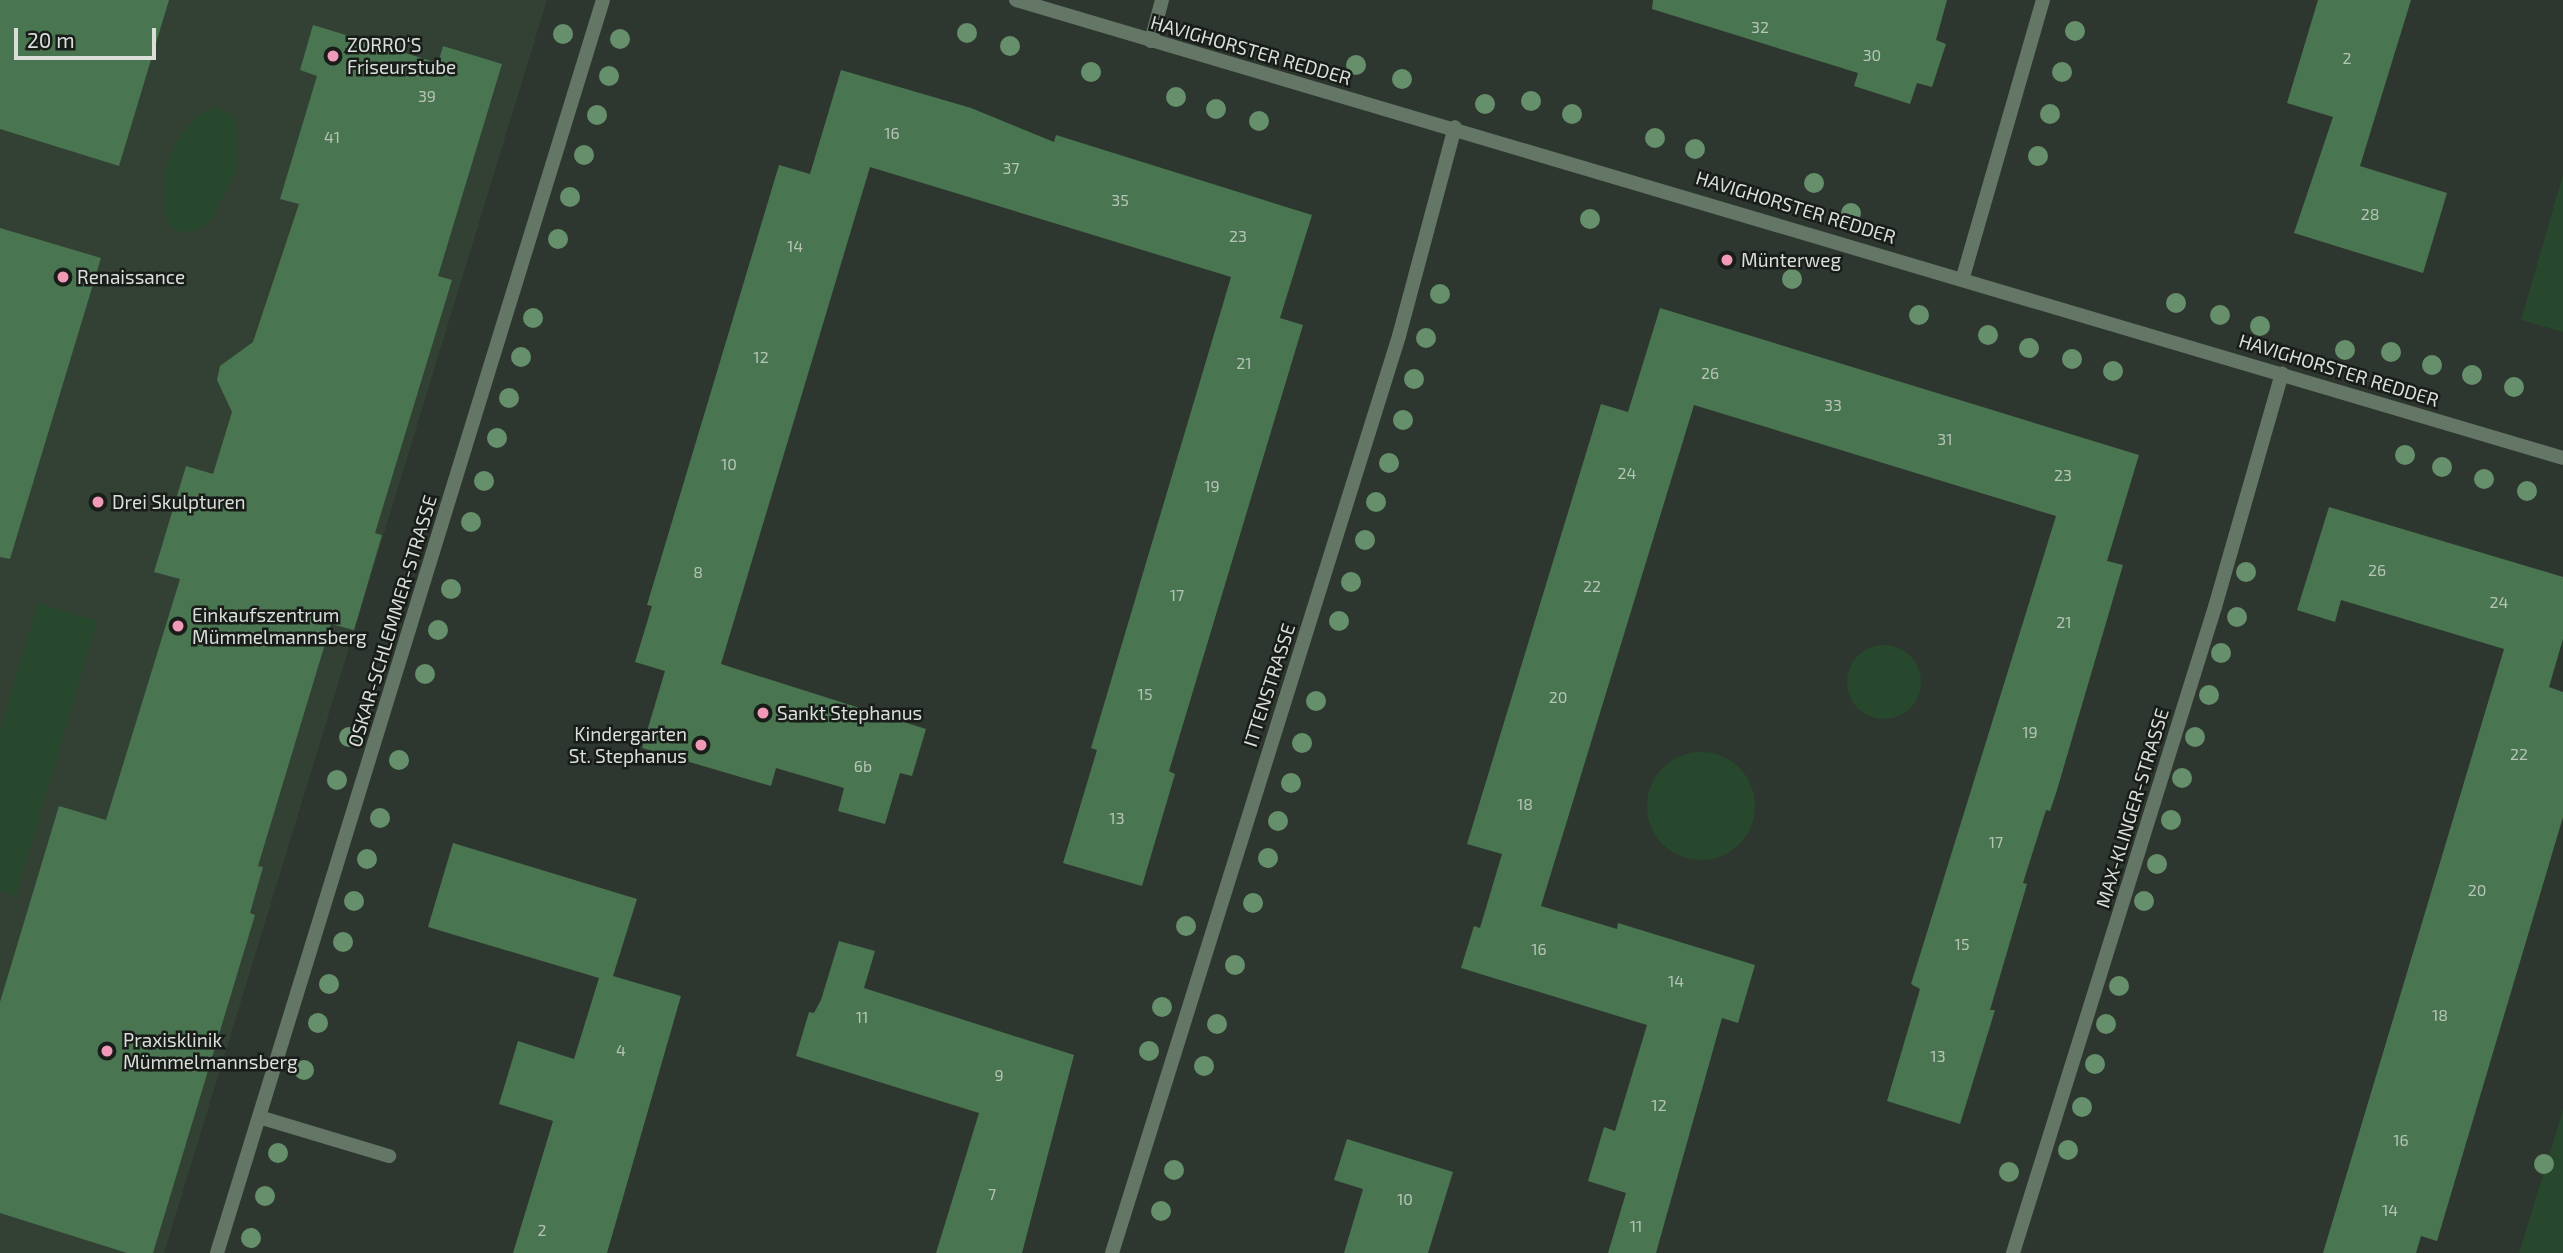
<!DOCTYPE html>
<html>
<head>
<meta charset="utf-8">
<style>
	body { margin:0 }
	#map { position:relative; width:2563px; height:1253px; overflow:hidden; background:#2e372f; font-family:"Exo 2",sans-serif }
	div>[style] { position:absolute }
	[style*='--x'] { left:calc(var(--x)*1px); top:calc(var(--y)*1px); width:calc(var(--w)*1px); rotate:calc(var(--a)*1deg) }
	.built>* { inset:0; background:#334134 }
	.green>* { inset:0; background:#27482c }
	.round { border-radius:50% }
	.building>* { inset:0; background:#497550 }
	.service>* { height:14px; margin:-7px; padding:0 7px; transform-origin:7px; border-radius:7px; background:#647766 }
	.minor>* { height:14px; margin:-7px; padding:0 7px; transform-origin:7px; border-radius:7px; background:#647766 }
	.tertiary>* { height:14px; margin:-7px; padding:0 7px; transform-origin:7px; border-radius:7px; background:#647766 }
	.trees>* { width:20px; height:20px; margin:-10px; border-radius:50%; background:#668f6b }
	.dots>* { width:19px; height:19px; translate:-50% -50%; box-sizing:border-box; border:4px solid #191d19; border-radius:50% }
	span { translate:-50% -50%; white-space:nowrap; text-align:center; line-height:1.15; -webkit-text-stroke:5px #191d19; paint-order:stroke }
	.number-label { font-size:16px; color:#b6c4b8 }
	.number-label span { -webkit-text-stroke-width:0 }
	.poi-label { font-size:19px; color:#dadfda }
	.left { translate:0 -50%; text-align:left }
	.right { translate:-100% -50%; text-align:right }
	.street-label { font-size:19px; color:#dadfda }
	.scale { position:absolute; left:14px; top:28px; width:142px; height:32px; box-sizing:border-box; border:4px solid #dadfda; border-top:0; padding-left:9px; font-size:21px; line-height:24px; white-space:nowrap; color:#dadfda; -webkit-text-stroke:5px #191d19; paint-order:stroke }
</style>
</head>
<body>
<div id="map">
	<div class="built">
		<i style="clip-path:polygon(0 0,547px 0,164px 1253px,0 1253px)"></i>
	</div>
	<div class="green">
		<i style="clip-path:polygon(214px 107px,228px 112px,237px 125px,237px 169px,211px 219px,201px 229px,182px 233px,172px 227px,165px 212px,165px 170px,177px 140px,197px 116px)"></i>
		<i style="clip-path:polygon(2563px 175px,2563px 332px,2521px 320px)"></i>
		<i style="clip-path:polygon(38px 603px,97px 621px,16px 896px,0 891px,0 730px)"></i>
		<i class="round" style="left:1847px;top:645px;width:74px;height:74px"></i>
		<i class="round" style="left:1647px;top:752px;width:108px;height:108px"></i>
		<i style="clip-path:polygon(2563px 1110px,2563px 1253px,2519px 1253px)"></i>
	</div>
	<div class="building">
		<i style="clip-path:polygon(0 0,169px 0,119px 166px,0 129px)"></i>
		<i style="clip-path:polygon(1653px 0,1947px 0,1936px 40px,1946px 44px,1932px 87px,1917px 83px,1910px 104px,1854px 86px,1858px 73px,1652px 9px)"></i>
		<i style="clip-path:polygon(2318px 0,2411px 0,2360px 166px,2447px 193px,2423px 273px,2294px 233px,2333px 117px,2287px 103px)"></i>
		<i style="clip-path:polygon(313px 25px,438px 63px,443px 46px,502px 64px,438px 276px,452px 280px,375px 533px,382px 535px,354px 630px,331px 624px,258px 866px,263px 867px,250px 913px,255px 915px,153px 1253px,127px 1253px,0 1213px,0 1002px,59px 806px,106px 820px,180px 579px,154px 572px,186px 466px,213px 474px,232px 412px,217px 380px,220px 366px,253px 342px,299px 204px,280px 199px,317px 76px,300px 70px)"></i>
		<i style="clip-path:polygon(841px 70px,971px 108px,1054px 142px,1056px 135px,1312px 215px,1280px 318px,1303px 325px,1169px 771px,1175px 774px,1142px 886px,1063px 863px,1097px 750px,1091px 748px,1231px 277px,870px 167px,721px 664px,926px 729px,912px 776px,900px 773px,885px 824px,838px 811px,844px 788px,776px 768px,771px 786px,642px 748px,665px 671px,635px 662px,652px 606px,647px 605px,779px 165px,810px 174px)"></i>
		<i style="clip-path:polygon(0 228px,101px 258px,10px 559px,0 557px)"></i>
		<i style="clip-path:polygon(1660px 308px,2139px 455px,2107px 561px,2123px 565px,2057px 790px,2050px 811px,2046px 810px,2023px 883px,2027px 884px,1990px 1010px,1995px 1010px,1960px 1124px,1887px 1101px,1920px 989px,1911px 984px,2056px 516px,1694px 405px,1541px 906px,1617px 929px,1618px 923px,1755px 965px,1738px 1023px,1722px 1018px,1656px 1253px,1608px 1253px,1626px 1193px,1588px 1181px,1604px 1127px,1615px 1131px,1647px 1025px,1461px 968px,1474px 926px,1480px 928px,1502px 854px,1467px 844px,1601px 404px,1628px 412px)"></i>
		<i style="clip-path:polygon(2329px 507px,2563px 577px,2563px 639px,2549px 687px,2563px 692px,2563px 817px,2437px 1241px,2421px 1236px,2416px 1253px,2323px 1253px,2504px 649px,2341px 600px,2335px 622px,2297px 610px)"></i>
		<i style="clip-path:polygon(453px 843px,637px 899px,613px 976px,681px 996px,607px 1253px,513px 1253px,553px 1121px,499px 1104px,518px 1041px,574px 1059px,599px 978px,428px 927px)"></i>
		<i style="clip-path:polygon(839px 941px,875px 951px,864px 988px,1074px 1055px,1022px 1253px,936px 1253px,979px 1113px,796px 1056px,809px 1012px,814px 1013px,821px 1000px)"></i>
		<i style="clip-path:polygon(1347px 1139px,1453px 1172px,1428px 1253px,1344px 1253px,1363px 1189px,1334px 1180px)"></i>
	</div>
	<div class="service">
		<i style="--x:259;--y:1117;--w:136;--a:16.7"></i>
	</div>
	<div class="minor">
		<i style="--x:1151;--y:41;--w:42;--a:-75"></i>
		<i style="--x:1963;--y:277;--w:288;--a:-73.9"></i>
		<i style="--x:217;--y:1253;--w:1311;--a:-72.88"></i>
		<i style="--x:1112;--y:1253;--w:961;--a:-72.62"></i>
		<i style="--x:1399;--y:336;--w:216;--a:-75"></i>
		<i style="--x:2013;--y:1253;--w:677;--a:-72.64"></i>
		<i style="--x:2215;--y:607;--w:243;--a:-74"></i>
	</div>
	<div class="tertiary">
		<i style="--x:1016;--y:0;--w:1613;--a:16.49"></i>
	</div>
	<div class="trees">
		<i style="left:2075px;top:31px"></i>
		<i style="left:967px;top:33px"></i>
		<i style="left:563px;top:34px"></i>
		<i style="left:620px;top:39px"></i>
		<i style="left:1010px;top:46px"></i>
		<i style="left:1356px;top:65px"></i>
		<i style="left:1091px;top:72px"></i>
		<i style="left:2062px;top:72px"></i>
		<i style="left:609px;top:76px"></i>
		<i style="left:1402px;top:79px"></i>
		<i style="left:1176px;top:97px"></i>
		<i style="left:1531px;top:101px"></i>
		<i style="left:1485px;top:104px"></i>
		<i style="left:1216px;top:109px"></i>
		<i style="left:1572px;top:114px"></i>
		<i style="left:2050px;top:114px"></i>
		<i style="left:597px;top:115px"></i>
		<i style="left:1259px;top:121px"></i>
		<i style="left:1655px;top:138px"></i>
		<i style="left:1695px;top:149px"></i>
		<i style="left:584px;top:155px"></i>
		<i style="left:2038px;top:156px"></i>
		<i style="left:1814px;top:183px"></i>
		<i style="left:570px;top:197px"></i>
		<i style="left:1851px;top:213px"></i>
		<i style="left:1590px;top:219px"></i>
		<i style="left:558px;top:239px"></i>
		<i style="left:1792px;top:279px"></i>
		<i style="left:1440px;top:294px"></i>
		<i style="left:2176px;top:303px"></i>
		<i style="left:1919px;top:315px"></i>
		<i style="left:2220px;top:315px"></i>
		<i style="left:533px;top:318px"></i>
		<i style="left:2260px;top:326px"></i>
		<i style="left:1988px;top:335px"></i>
		<i style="left:1426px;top:338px"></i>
		<i style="left:2029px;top:348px"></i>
		<i style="left:2345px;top:350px"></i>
		<i style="left:2391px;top:352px"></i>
		<i style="left:521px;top:357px"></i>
		<i style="left:2072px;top:359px"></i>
		<i style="left:2432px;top:365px"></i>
		<i style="left:2113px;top:371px"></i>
		<i style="left:2472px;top:375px"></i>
		<i style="left:1414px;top:379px"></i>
		<i style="left:2514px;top:387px"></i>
		<i style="left:509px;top:398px"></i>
		<i style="left:1403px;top:420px"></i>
		<i style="left:497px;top:438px"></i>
		<i style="left:2405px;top:455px"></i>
		<i style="left:1389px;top:463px"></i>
		<i style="left:2442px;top:467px"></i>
		<i style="left:2484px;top:479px"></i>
		<i style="left:484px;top:481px"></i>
		<i style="left:2527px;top:491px"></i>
		<i style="left:1376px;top:502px"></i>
		<i style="left:471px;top:522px"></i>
		<i style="left:1365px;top:540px"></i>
		<i style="left:2246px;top:572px"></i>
		<i style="left:1351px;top:582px"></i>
		<i style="left:451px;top:589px"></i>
		<i style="left:2237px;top:617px"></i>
		<i style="left:1339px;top:621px"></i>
		<i style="left:438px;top:630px"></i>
		<i style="left:2221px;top:653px"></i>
		<i style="left:425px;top:674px"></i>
		<i style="left:2209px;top:695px"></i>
		<i style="left:1316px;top:701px"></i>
		<i style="left:349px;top:737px"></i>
		<i style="left:2195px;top:737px"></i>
		<i style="left:1302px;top:743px"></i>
		<i style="left:399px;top:760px"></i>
		<i style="left:2182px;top:778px"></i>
		<i style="left:337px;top:780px"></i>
		<i style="left:1291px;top:783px"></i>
		<i style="left:380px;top:818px"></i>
		<i style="left:2171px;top:820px"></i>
		<i style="left:1278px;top:821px"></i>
		<i style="left:1268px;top:858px"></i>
		<i style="left:367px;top:859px"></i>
		<i style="left:2157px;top:864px"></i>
		<i style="left:354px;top:901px"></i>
		<i style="left:2144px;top:901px"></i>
		<i style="left:1253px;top:903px"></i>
		<i style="left:1186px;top:926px"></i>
		<i style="left:343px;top:942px"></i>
		<i style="left:1235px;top:965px"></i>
		<i style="left:329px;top:984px"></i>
		<i style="left:2119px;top:986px"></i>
		<i style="left:1162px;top:1007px"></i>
		<i style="left:318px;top:1023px"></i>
		<i style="left:1217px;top:1024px"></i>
		<i style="left:2106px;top:1024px"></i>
		<i style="left:1149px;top:1051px"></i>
		<i style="left:2095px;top:1064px"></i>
		<i style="left:1204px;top:1066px"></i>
		<i style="left:304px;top:1070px"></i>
		<i style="left:2082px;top:1107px"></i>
		<i style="left:2068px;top:1150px"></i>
		<i style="left:278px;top:1153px"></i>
		<i style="left:2544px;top:1164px"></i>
		<i style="left:1174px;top:1170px"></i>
		<i style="left:2009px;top:1172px"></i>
		<i style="left:265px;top:1196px"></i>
		<i style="left:1161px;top:1211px"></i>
		<i style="left:251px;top:1238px"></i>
	</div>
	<div class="dots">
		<i style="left:333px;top:56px;background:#f09ab7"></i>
		<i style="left:1727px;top:260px;background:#f09ab7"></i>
		<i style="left:63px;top:277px;background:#f09ab7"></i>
		<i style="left:98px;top:502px;background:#f09ab7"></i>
		<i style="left:178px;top:626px;background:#f09ab7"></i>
		<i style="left:763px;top:713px;background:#f09ab7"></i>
		<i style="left:701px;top:745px;background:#f09ab7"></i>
		<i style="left:107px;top:1051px;background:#f09ab7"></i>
	</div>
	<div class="number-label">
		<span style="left:1760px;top:27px">32</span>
		<span style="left:1872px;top:55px">30</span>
		<span style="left:2347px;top:58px">2</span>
		<span style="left:427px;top:96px">39</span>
		<span style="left:892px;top:133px">16</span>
		<span style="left:332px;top:137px">41</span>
		<span style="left:1011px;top:168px">37</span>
		<span style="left:1120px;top:200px">35</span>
		<span style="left:2370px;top:214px">28</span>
		<span style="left:1238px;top:236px">23</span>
		<span style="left:795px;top:246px">14</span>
		<span style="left:761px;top:357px">12</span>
		<span style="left:1244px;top:363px">21</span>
		<span style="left:1710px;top:373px">26</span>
		<span style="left:1833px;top:405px">33</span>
		<span style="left:1945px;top:439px">31</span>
		<span style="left:729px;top:464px">10</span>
		<span style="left:1627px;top:473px">24</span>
		<span style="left:2063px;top:475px">23</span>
		<span style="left:1212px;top:486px">19</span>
		<span style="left:2377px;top:570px">26</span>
		<span style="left:698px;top:572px">8</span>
		<span style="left:1592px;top:586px">22</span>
		<span style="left:1177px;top:595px">17</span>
		<span style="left:2499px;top:602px">24</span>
		<span style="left:2064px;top:622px">21</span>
		<span style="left:1145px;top:694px">15</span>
		<span style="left:1558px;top:697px">20</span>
		<span style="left:2030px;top:732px">19</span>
		<span style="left:2519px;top:754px">22</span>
		<span style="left:863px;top:766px">6b</span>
		<span style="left:1525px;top:804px">18</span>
		<span style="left:1117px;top:818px">13</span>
		<span style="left:1996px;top:842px">17</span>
		<span style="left:2477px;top:890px">20</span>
		<span style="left:1962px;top:944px">15</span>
		<span style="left:1539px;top:949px">16</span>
		<span style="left:1676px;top:981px">14</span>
		<span style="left:2440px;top:1015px">18</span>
		<span style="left:862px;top:1017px">11</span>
		<span style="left:621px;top:1050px">4</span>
		<span style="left:1938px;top:1056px">13</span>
		<span style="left:999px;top:1075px">9</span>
		<span style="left:1659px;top:1105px">12</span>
		<span style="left:2401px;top:1140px">16</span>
		<span style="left:992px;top:1194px">7</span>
		<span style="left:1405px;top:1199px">10</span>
		<span style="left:2390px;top:1210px">14</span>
		<span style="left:1636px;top:1226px">11</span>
		<span style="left:542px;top:1230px">2</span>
	</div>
	<div class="poi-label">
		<span class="left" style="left:347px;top:56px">ZORRO‘S<br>Friseurstube</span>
		<span class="left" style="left:1741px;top:260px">Münterweg</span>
		<span class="left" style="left:77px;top:277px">Renaissance</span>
		<span class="left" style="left:112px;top:502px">Drei Skulpturen</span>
		<span class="left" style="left:192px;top:626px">Einkaufszentrum<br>Mümmelmannsberg</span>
		<span class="left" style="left:777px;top:713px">Sankt Stephanus</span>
		<span class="right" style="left:687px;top:745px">Kindergarten<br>St. Stephanus</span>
		<span class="left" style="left:123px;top:1051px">Praxisklinik<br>Mümmelmannsberg</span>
	</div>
	<div class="street-label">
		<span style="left:1251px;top:50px;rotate:16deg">HAVIGHORSTER REDDER</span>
		<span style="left:1796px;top:207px;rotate:17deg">HAVIGHORSTER REDDER</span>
		<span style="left:2339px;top:370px;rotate:17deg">HAVIGHORSTER REDDER</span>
		<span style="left:392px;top:621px;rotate:-73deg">OSKAR-SCHLEMMER-STRASSE</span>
		<span style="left:1269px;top:685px;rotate:-72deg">ITTENSTRASSE</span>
		<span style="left:2132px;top:808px;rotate:-73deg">MAX-KLINGER-STRASSE</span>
	</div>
	<div class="scale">20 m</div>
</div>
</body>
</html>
